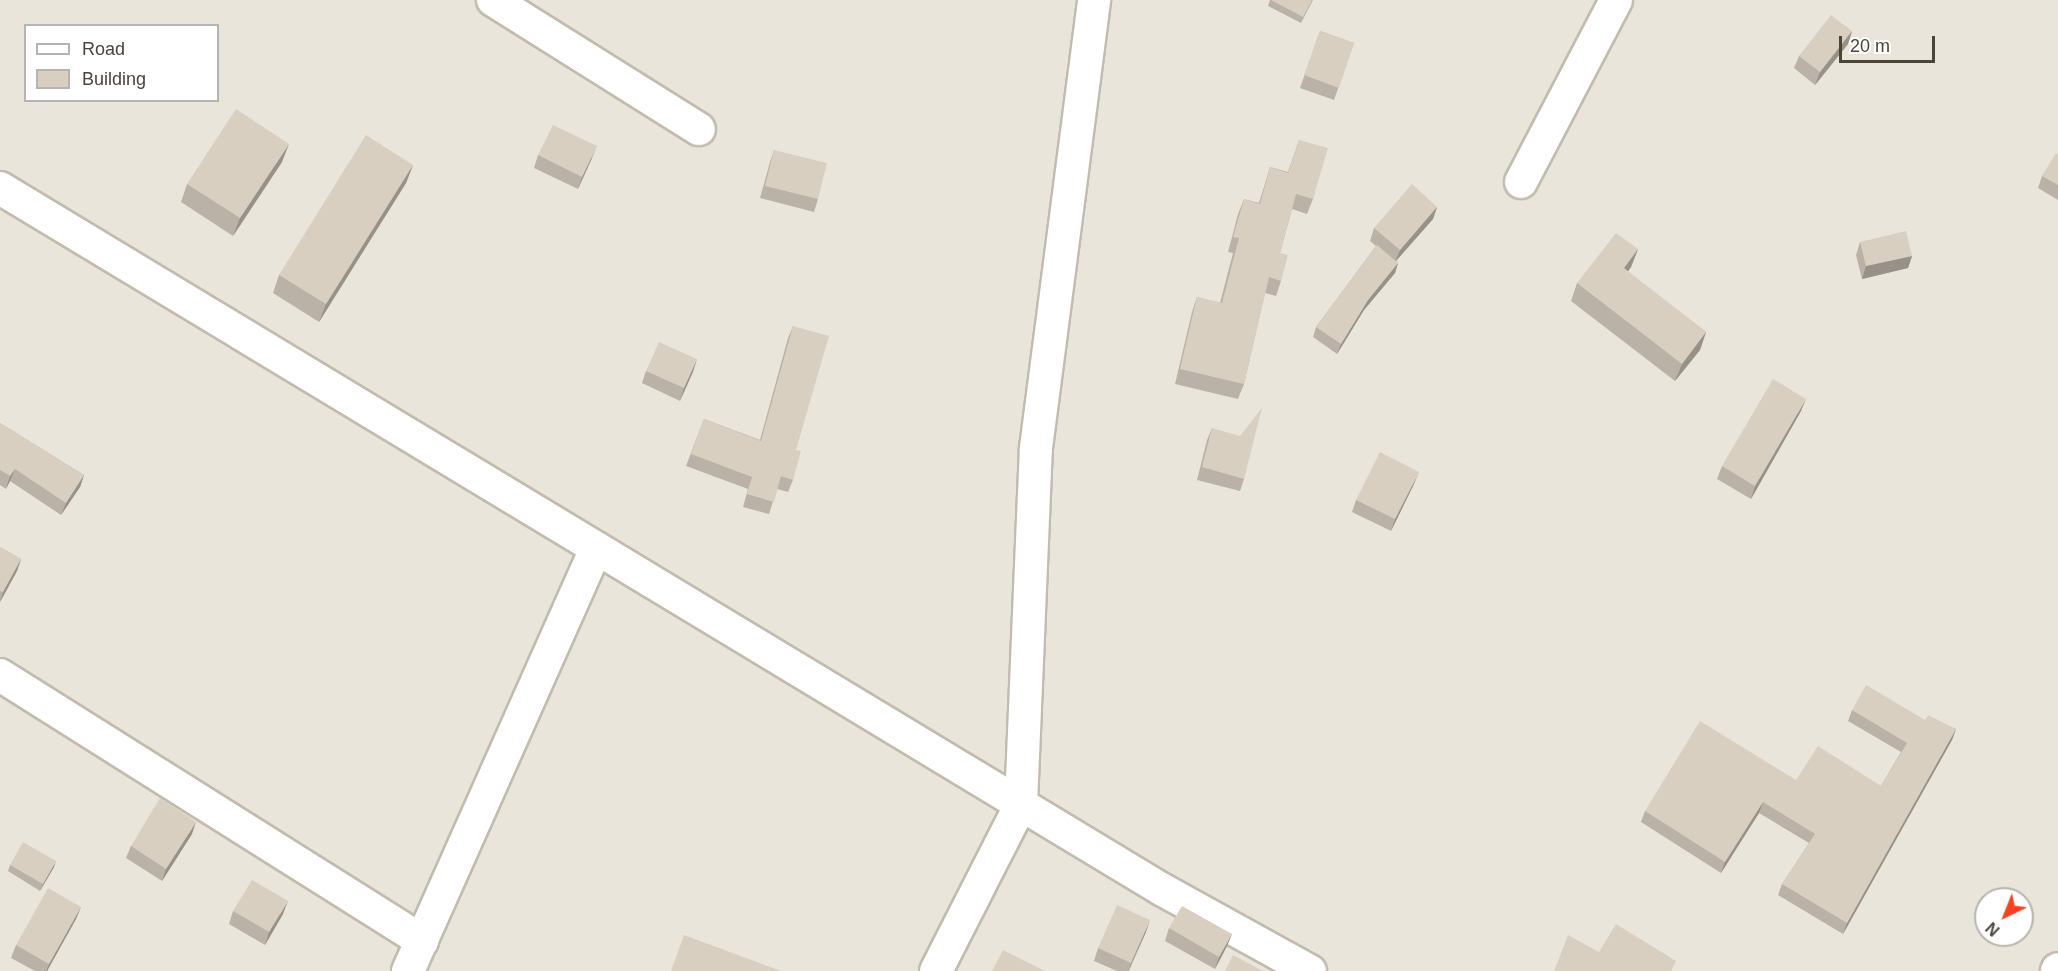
<!DOCTYPE html>
<html>
<head>
<meta charset="utf-8">
<style>
	body { margin:0 }
	#map { position:relative; width:2058px; height:971px; overflow:hidden; background:#f6f3ec; font-family:Arial,sans-serif }
	div>[style] { position:absolute }
	[style*='--x'] { left:calc(var(--x)*1px); top:calc(var(--y)*1px); width:calc(var(--w)*1px); rotate:calc(var(--a)*1deg) }
	.residential>* { inset:0; background:#eae5da }
	.roads { filter:drop-shadow(2px 0 #c2bbae) drop-shadow(-2px 0 #c2bbae) drop-shadow(0 2px #c2bbae) drop-shadow(0 -2px #c2bbae) }
	.minor>* { height:32px; margin:-16px; padding:0 16px; transform-origin:16px; border-radius:16px; background:#fff }
	.wall>* { inset:0; background:#bab2a6 }
	.shaded-wall>* { inset:0; background:#979187 }
	.building>* { inset:0; background:#d8cfc1 }
	span { translate:-50% -50%; white-space:nowrap; text-align:center; line-height:1.15; -webkit-text-stroke:4.5px #fff; paint-order:stroke }
	.legend { position:absolute; left:24px; top:24px; width:195px; height:78px; box-sizing:border-box; background:#fff; border:2px solid #b7b4b0; margin:0; padding:8px 10px; list-style:none; font-size:18px; color:#4b4439 }
	.legend li { display:flex; align-items:center; gap:12px; height:30px }
	.legend b { width:30px; border:2px solid #b7b4b0 }
	.north { position:absolute; left:1974px; top:887px; width:60px; height:60px; box-sizing:border-box; background:#fff; border:2px solid #b7b4b0; border-radius:50%; rotate:223deg; font-size:16px; font-weight:700; line-height:24px; text-align:center; color:#4b4439 }
	.north::after { content:''; display:block; margin:auto; width:21px; height:27px; background:#fc3f1d; clip-path:polygon(50% 0,100% 100%,50% 72%,0 100%) }
	.scale { position:absolute; left:1839px; top:36px; width:96px; height:27px; box-sizing:border-box; border:3px solid #4b4439; border-top:0; padding-left:8px; font-size:18px; line-height:21px; white-space:nowrap; color:#4b4439; -webkit-text-stroke:4px #fff; paint-order:stroke }
</style>
</head>
<body>
<div id="map">
	<div class="residential">
		<i style="clip-path:polygon(evenodd,0 0,2058px 0,2058px 971px,0 971px,0 0,26px 26px,218px 26px,218px 100px,26px 100px,26px 26px,0 0,1986px 899px,2022px 899px,2022px 935px,1986px 935px,1986px 899px)"></i>
	</div>
	<div class="roads">
		<div class="minor">
			<i style="--x:493;--y:0;--w:243;--a:32.1"></i>
			<i style="--x:1521;--y:182;--w:205;--a:-62.4"></i>
			<i style="--x:0;--y:188;--w:1358;--a:31.12"></i>
			<i style="--x:1163;--y:890;--w:168;--a:28.9"></i>
			<i style="--x:0;--y:675;--w:499;--a:32.2"></i>
			<i style="--x:408;--y:971;--w:463;--a:-66"></i>
			<i style="--x:936;--y:971;--w:187;--a:-63"></i>
			<i style="--x:1021;--y:804;--w:356;--a:-87.6"></i>
			<i style="--x:1036;--y:448;--w:452;--a:-82.6"></i>
			<i style="--x:2057;--y:971;--w:2;--a:-63"></i>
		</div>
	</div>
	<div class="wall">
		<i style="clip-path:polygon(1270px 0,1313px 0,1301px 23px,1268px 6px)"></i>
		<i style="clip-path:polygon(1320px 31px,1354px 43px,1334px 100px,1300px 88px)"></i>
		<i style="clip-path:polygon(1852px 31px,1848px 44px,1815px 85px,1794px 68px,1799px 56px)"></i>
		<i style="clip-path:polygon(1299px 140px,1313px 199px,1307px 214px,1292px 209px,1280px 253px,1281px 281px,1276px 296px,1265px 293px,1244px 384px,1238px 399px,1175px 384px,1192px 312px,1197px 297px,1220px 303px,1233px 253px,1228px 252px,1238px 214px,1244px 199px,1259px 203px,1270px 167px,1288px 172px)"></i>
		<i style="clip-path:polygon(774px 150px,818px 199px,814px 212px,760px 198px,770px 162px)"></i>
		<i style="clip-path:polygon(2058px 154px,2058px 200px,2038px 188px,2042px 176px)"></i>
		<i style="clip-path:polygon(538px 155px,592px 158px,578px 189px,534px 168px)"></i>
		<i style="clip-path:polygon(282px 162px,233px 236px,181px 202px,187px 184px)"></i>
		<i style="clip-path:polygon(413px 165px,406px 183px,319px 322px,273px 293px,279px 275px)"></i>
		<i style="clip-path:polygon(1437px 207px,1433px 219px,1396px 261px,1398px 263px,1395px 273px,1364px 310px,1337px 354px,1313px 337px,1316px 327px,1376px 246px,1370px 241px,1374px 228px)"></i>
		<i style="clip-path:polygon(1860px 242px,1912px 256px,1908px 268px,1862px 279px,1856px 255px)"></i>
		<i style="clip-path:polygon(1638px 249px,1631px 267px,1628px 272px,1706px 332px,1700px 350px,1675px 381px,1571px 301px,1577px 283px)"></i>
		<i style="clip-path:polygon(793px 326px,796px 450px,793px 480px,788px 492px,777px 489px,769px 514px,743px 507px,748px 489px,686px 466px,704px 419px,760px 440px,788px 338px)"></i>
		<i style="clip-path:polygon(697px 359px,680px 401px,642px 383px,646px 371px)"></i>
		<i style="clip-path:polygon(1801px 411px,1751px 499px,1717px 479px,1722px 466px)"></i>
		<i style="clip-path:polygon(0 423px,84px 475px,80px 487px,61px 515px,10px 481px,6px 489px,0 485px)"></i>
		<i style="clip-path:polygon(1212px 428px,1244px 479px,1240px 491px,1197px 480px,1207px 440px)"></i>
		<i style="clip-path:polygon(1414px 484px,1391px 531px,1352px 512px,1356px 500px)"></i>
		<i style="clip-path:polygon(0 547px,21px 559px,17px 571px,0 602px)"></i>
		<i style="clip-path:polygon(1852px 710px,1925px 720px,1956px 729px,1952px 740px,1843px 934px,1778px 895px,1782px 884px,1809px 843px,1759px 813px,1721px 873px,1641px 822px,1645px 811px,1796px 780px,1881px 786px,1901px 752px,1848px 721px)"></i>
		<i style="clip-path:polygon(192px 834px,162px 881px,126px 858px,131px 846px)"></i>
		<i style="clip-path:polygon(10px 865px,54px 867px,40px 891px,8px 871px)"></i>
		<i style="clip-path:polygon(81px 907px,76px 919px,47px 971px,35px 971px,11px 958px,16px 945px)"></i>
		<i style="clip-path:polygon(233px 911px,283px 914px,265px 945px,229px 924px)"></i>
		<i style="clip-path:polygon(1169px 928px,1232px 934px,1227px 946px,1215px 969px,1165px 941px)"></i>
		<i style="clip-path:polygon(1146px 932px,1129px 971px,1117px 971px,1094px 961px,1098px 948px)"></i>
	</div>
	<div class="shaded-wall">
		<i style="clip-path:polygon(1852px 31px,1848px 44px,1815px 85px,1820px 72px)"></i>
		<i style="clip-path:polygon(289px 144px,282px 162px,233px 236px,240px 218px)"></i>
		<i style="clip-path:polygon(597px 146px,592px 158px,578px 189px,582px 177px)"></i>
		<i style="clip-path:polygon(413px 165px,406px 183px,319px 322px,326px 304px)"></i>
		<i style="clip-path:polygon(1437px 207px,1433px 219px,1395px 262px,1400px 250px)"></i>
		<i style="clip-path:polygon(1638px 249px,1631px 267px,1617px 286px,1624px 268px)"></i>
		<i style="clip-path:polygon(1912px 256px,1908px 268px,1862px 279px,1866px 266px)"></i>
		<i style="clip-path:polygon(1398px 263px,1395px 273px,1364px 310px,1337px 354px,1341px 344px,1368px 300px)"></i>
		<i style="clip-path:polygon(1706px 332px,1700px 350px,1675px 381px,1682px 364px)"></i>
		<i style="clip-path:polygon(697px 359px,693px 372px,680px 401px,684px 388px)"></i>
		<i style="clip-path:polygon(1806px 399px,1801px 411px,1751px 499px,1755px 486px)"></i>
		<i style="clip-path:polygon(15px 469px,10px 481px,6px 489px,10px 476px)"></i>
		<i style="clip-path:polygon(1419px 472px,1414px 484px,1391px 531px,1395px 519px)"></i>
		<i style="clip-path:polygon(84px 475px,80px 487px,61px 515px,66px 503px)"></i>
		<i style="clip-path:polygon(21px 559px,17px 571px,0 602px,3px 592px)"></i>
		<i style="clip-path:polygon(1956px 729px,1952px 740px,1843px 934px,1847px 923px)"></i>
		<i style="clip-path:polygon(1763px 802px,1759px 813px,1721px 873px,1725px 862px)"></i>
		<i style="clip-path:polygon(196px 822px,192px 834px,162px 881px,166px 869px)"></i>
		<i style="clip-path:polygon(56px 861px,54px 867px,40px 891px,43px 884px)"></i>
		<i style="clip-path:polygon(288px 901px,283px 914px,265px 945px,269px 932px)"></i>
		<i style="clip-path:polygon(81px 907px,76px 919px,47px 971px,46px 971px,49px 964px)"></i>
		<i style="clip-path:polygon(1150px 920px,1146px 932px,1128px 971px,1131px 963px)"></i>
		<i style="clip-path:polygon(1232px 934px,1227px 946px,1215px 969px,1219px 957px)"></i>
	</div>
	<div class="building">
		<i style="clip-path:polygon(1271px 0,1312px 0,1303px 17px)"></i>
		<i style="clip-path:polygon(1831px 15px,1852px 31px,1820px 72px,1799px 56px)"></i>
		<i style="clip-path:polygon(1320px 31px,1354px 43px,1339px 88px,1304px 75px)"></i>
		<i style="clip-path:polygon(236px 109px,289px 144px,240px 218px,187px 184px)"></i>
		<i style="clip-path:polygon(553px 125px,597px 146px,582px 177px,538px 155px)"></i>
		<i style="clip-path:polygon(366px 135px,413px 165px,326px 304px,279px 275px)"></i>
		<i style="clip-path:polygon(1299px 140px,1328px 148px,1313px 199px,1296px 194px,1280px 253px,1288px 255px,1281px 281px,1269px 277px,1244px 384px,1180px 369px,1197px 297px,1222px 303px,1239px 238px,1233px 237px,1244px 199px,1260px 204px,1270px 167px,1288px 173px)"></i>
		<i style="clip-path:polygon(774px 150px,827px 163px,818px 199px,765px 186px)"></i>
		<i style="clip-path:polygon(2056px 153px,2058px 154px,2058px 185px,2042px 176px)"></i>
		<i style="clip-path:polygon(1412px 184px,1437px 207px,1400px 250px,1374px 228px)"></i>
		<i style="clip-path:polygon(1906px 231px,1912px 256px,1866px 266px,1860px 242px)"></i>
		<i style="clip-path:polygon(1616px 233px,1638px 249px,1624px 268px,1706px 332px,1682px 364px,1577px 283px)"></i>
		<i style="clip-path:polygon(1377px 245px,1398px 263px,1368px 300px,1341px 344px,1316px 327px)"></i>
		<i style="clip-path:polygon(793px 326px,829px 336px,796px 450px,801px 451px,793px 480px,781px 476px,774px 502px,747px 494px,752px 477px,691px 454px,704px 419px,761px 441px)"></i>
		<i style="clip-path:polygon(659px 342px,697px 359px,684px 388px,646px 371px)"></i>
		<i style="clip-path:polygon(1773px 379px,1806px 399px,1755px 486px,1722px 466px)"></i>
		<i style="clip-path:polygon(1262px 408px,1244px 479px,1202px 467px,1212px 428px,1240px 436px)"></i>
		<i style="clip-path:polygon(0 423px,84px 475px,66px 503px,15px 469px,10px 476px,0 470px)"></i>
		<i style="clip-path:polygon(1380px 452px,1419px 472px,1395px 519px,1356px 500px)"></i>
		<i style="clip-path:polygon(0 547px,21px 559px,3px 592px,0 591px)"></i>
		<i style="clip-path:polygon(1866px 685px,1925px 720px,1928px 715px,1956px 729px,1847px 923px,1782px 884px,1815px 834px,1763px 802px,1725px 862px,1645px 811px,1700px 721px,1796px 780px,1818px 746px,1881px 786px,1907px 743px,1852px 710px)"></i>
		<i style="clip-path:polygon(160px 798px,196px 822px,166px 869px,131px 846px)"></i>
		<i style="clip-path:polygon(23px 842px,56px 861px,43px 884px,10px 865px)"></i>
		<i style="clip-path:polygon(252px 880px,288px 901px,269px 932px,233px 911px)"></i>
		<i style="clip-path:polygon(48px 888px,81px 907px,49px 964px,16px 945px)"></i>
		<i style="clip-path:polygon(1117px 905px,1150px 920px,1131px 963px,1098px 948px)"></i>
		<i style="clip-path:polygon(1182px 906px,1232px 934px,1219px 957px,1169px 928px)"></i>
		<i style="clip-path:polygon(1616px 924px,1676px 961px,1671px 971px,1554px 971px,1568px 935px,1599px 952px)"></i>
		<i style="clip-path:polygon(684px 935px,781px 971px,671px 971px)"></i>
		<i style="clip-path:polygon(1003px 950px,1045px 971px,992px 971px)"></i>
		<i style="clip-path:polygon(1233px 955px,1263px 971px,1225px 971px)"></i>
	</div>
	<ul class="legend">
	<li><b style="height:8px;background:#fff"></b>Road</li>
	<li><b style="height:16px;background:#d8cfc1"></b>Building</li>
	</ul>
	<div class="north">N</div>
	<div class="scale">20 m</div>
</div>
</body>
</html>
